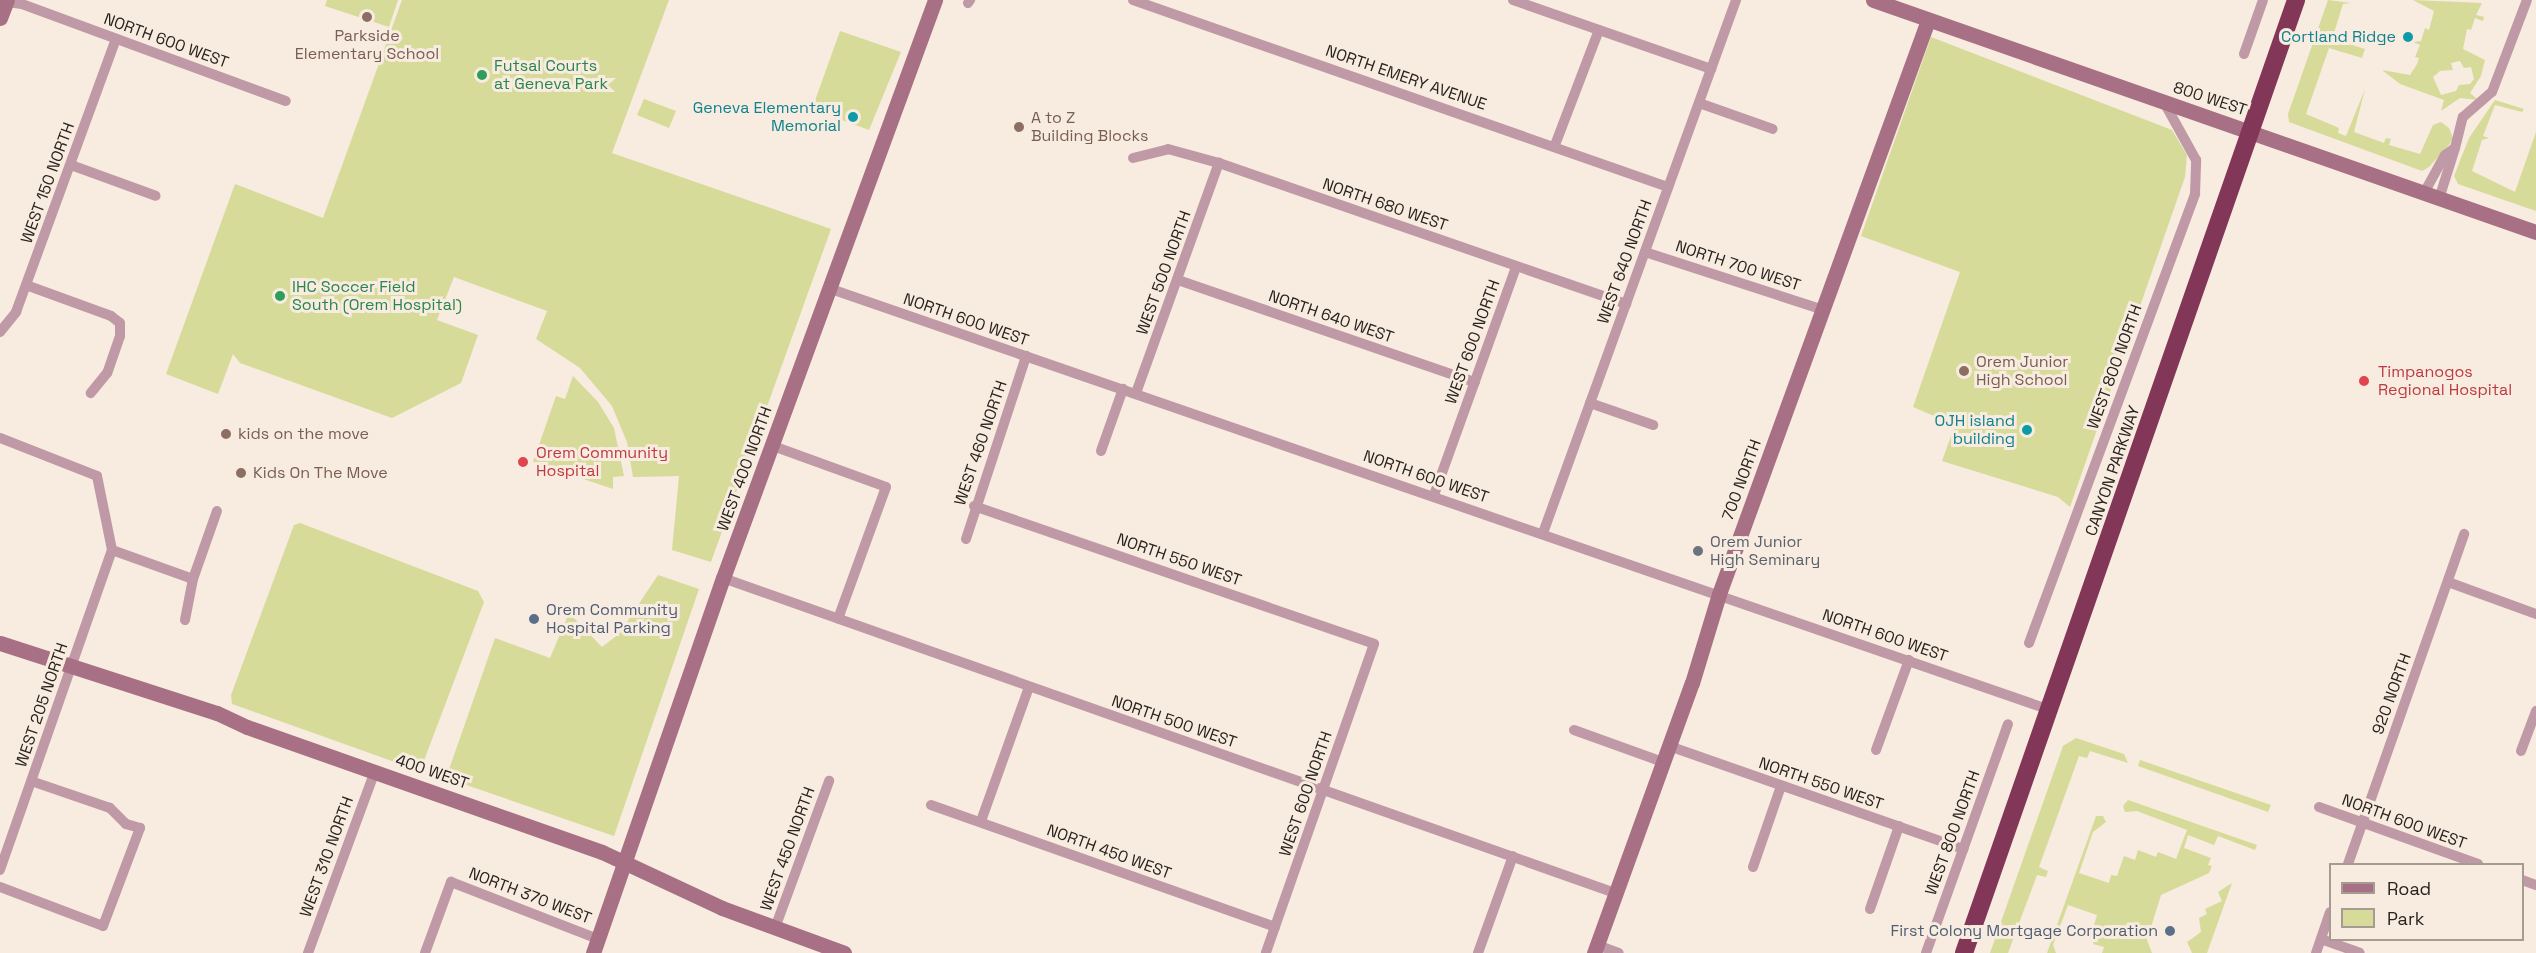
<!DOCTYPE html>
<html>
<head>
<meta charset="utf-8">
<style>
	body { margin:0 }
	#map { position:relative; width:2536px; height:953px; overflow:hidden; background:#f8ebdf; font-family:"Space Grotesk",sans-serif }
	div>[style] { position:absolute }
	[style*='--x'] { left:calc(var(--x)*1px); top:calc(var(--y)*1px); width:calc(var(--w)*1px); rotate:calc(var(--a)*1deg) }
	.green>* { inset:0; background:#d6db99 }
	.street>* { height:10px; margin:-5px; padding:0 5px; transform-origin:5px; border-radius:5px; background:#c099a7 }
	.secondary>* { height:15px; margin:-7.5px; padding:0 7.5px; transform-origin:7.5px; border-radius:7.5px; background:#a87085 }
	.highway>* { height:18px; margin:-9px; padding:0 9px; transform-origin:9px; border-radius:9px; background:#833758 }
	.dots>* { width:16px; height:16px; translate:-50% -50%; box-sizing:border-box; border:3px solid #f8ebdf; border-radius:50% }
	span { translate:-50% -50%; white-space:nowrap; text-align:center; line-height:1.15; -webkit-text-stroke:6px #f8ebdf; paint-order:stroke }
	.education-label { font-size:16px; color:#785e54 }
	.left { translate:0 -50%; text-align:left }
	.culture-label { font-size:16px; color:#0d838f }
	.right { translate:-100% -50%; text-align:right }
	.street-label { font-size:16px; color:#28231e }
	.leisure-label { font-size:16px; color:#27864d }
	.health-label { font-size:16px; color:#be3a42 }
	.worship-label { font-size:16px; color:#5b616d }
	.service-label { font-size:16px; color:#4e5e75 }
	.legend { position:absolute; left:2329px; top:863px; width:195px; height:78px; box-sizing:border-box; background:#f8ebdf; border:2px solid #a59b92; margin:0; padding:8px 10px; list-style:none; font-size:18px; color:#28231e }
	.legend li { display:flex; align-items:center; gap:12px; height:30px }
	.legend b { width:30px; border:2px solid #a59b92 }
</style>
</head>
<body>
<div id="map">
	<div class="green">
		<i style="clip-path:polygon(327px 0,398px 0,389px 27px,325px 6px)"></i>
		<i style="clip-path:polygon(402px 0,669px 0,612px 153px,831px 229px,711px 562px,672px 550px,679px 476px,633px 477px,627px 442px,612px 406px,580px 368px,536px 339px,547px 311px,454px 277px,437px 320px,478px 335px,461px 383px,392px 418px,240px 363px,233px 354px,218px 394px,166px 374px,235px 184px,323px 218px)"></i>
		<i style="clip-path:polygon(2328px 0,2351px 3px,2343px 4px,2333px 36px,2336px 40px,2365px 49px,2362px 58px,2329px 48px,2306px 114px,2339px 128px,2338px 133px,2346px 136px,2365px 89px,2354px 132px,2384px 143px,2386px 138px,2391px 139px,2389px 145px,2420px 154px,2433px 125px,2441px 122px,2449px 128px,2453px 138px,2449px 145px,2429px 167px,2422px 171px,2289px 122px,2288px 114px)"></i>
		<i style="clip-path:polygon(evenodd,2413px 0,2482px 3px,2476px 15px,2484px 17px,2483px 21px,2475px 18px,2471px 30px,2467px 29px,2463px 49px,2485px 60px,2481px 76px,2470px 93px,2478px 100px,2460px 98px,2441px 111px,2444px 100px,2400px 84px,2382px 70px,2410px 75px,2417px 64px,2419px 58px,2415px 57px,2420px 45px,2413px 42px,2421px 41px,2425px 28px,2429px 30px,2434px 11px,2413px 0,2460px 61px,2464px 68px,2471px 67px,2474px 79px,2470px 84px,2459px 85px,2456px 91px,2441px 95px,2433px 77px,2440px 71px,2453px 70px,2451px 63px,2460px 61px)"></i>
		<i style="clip-path:polygon(840px 31px,901px 52px,869px 130px,812px 109px)"></i>
		<i style="clip-path:polygon(1931px 37px,2172px 130px,2187px 155px,2185px 177px,2070px 507px,2058px 497px,1942px 461px,1955px 425px,1913px 407px,1960px 272px,1861px 236px)"></i>
		<i style="clip-path:polygon(644px 99px,676px 111px,669px 128px,637px 115px)"></i>
		<i style="clip-path:polygon(2495px 100px,2524px 109px,2522px 112px,2495px 105px,2483px 136px,2489px 138px,2482px 140px,2472px 171px,2515px 192px,2536px 132px,2536px 211px,2458px 184px,2454px 176px,2469px 138px)"></i>
		<i style="clip-path:polygon(573px 376px,598px 402px,614px 428px,624px 476px,613px 477px,613px 489px,533px 462px,556px 396px,565px 399px)"></i>
		<i style="clip-path:polygon(300px 523px,478px 591px,484px 602px,420px 771px,232px 704px,231px 695px,294px 525px)"></i>
		<i style="clip-path:polygon(658px 575px,699px 589px,614px 836px,446px 778px,495px 638px,550px 658px,569px 613px,602px 647px,619px 634px)"></i>
		<i style="clip-path:polygon(2076px 738px,2124px 754px,2128px 763px,2090px 751px,2087px 758px,2079px 756px,2039px 867px,2048px 871px,2046px 877px,2037px 875px,2008px 953px,1990px 953px,2063px 746px)"></i>
		<i style="clip-path:polygon(2140px 760px,2271px 805px,2268px 812px,2138px 766px)"></i>
		<i style="clip-path:polygon(2128px 800px,2257px 845px,2255px 850px,2218px 836px,2214px 845px,2188px 835px,2184px 848px,2211px 858px,2208px 865px,2212px 866px,2209px 873px,2161px 895px,2147px 940px,2152px 953px,2102px 953px,2104px 947px,2093px 944px,2099px 928px,2094px 925px,2097px 915px,2068px 905px,2053px 945px,2056px 953px,2047px 953px,2096px 816px,2103px 816px,2106px 822px,2093px 832px,2079px 873px,2109px 883px,2111px 875px,2117px 876px,2124px 856px,2135px 860px,2138px 850px,2156px 857px,2158px 852px,2176px 859px,2187px 830px,2137px 811px,2125px 812px,2123px 806px)"></i>
		<i style="clip-path:polygon(2232px 883px,2207px 953px,2192px 953px,2187px 942px,2201px 932px,2199px 918px,2207px 914px,2205px 909px,2222px 901px,2218px 892px)"></i>
	</div>
	<div class="street">
		<i style="--x:1133;--y:0;--w:567;--a:19.27"></i>
		<i style="--x:1513;--y:0;--w:210;--a:19.2"></i>
		<i style="--x:0;--y:1;--w:22;--a:8"></i>
		<i style="--x:22;--y:4;--w:281;--a:20.2"></i>
		<i style="--x:968;--y:3;--w:4;--a:-56"></i>
		<i style="--x:2244;--y:54;--w:57;--a:-70.6"></i>
		<i style="--x:1699;--y:103;--w:78;--a:19.4"></i>
		<i style="--x:1555;--y:145;--w:123;--a:-69.1"></i>
		<i style="--x:1133;--y:158;--w:36;--a:-14"></i>
		<i style="--x:1168;--y:149;--w:53;--a:15.4"></i>
		<i style="--x:1219;--y:163;--w:431;--a:19.1"></i>
		<i style="--x:71;--y:165;--w:90;--a:20"></i>
		<i style="--x:2424;--y:193;--w:43;--a:-61.1"></i>
		<i style="--x:2445;--y:155;--w:12;--a:-35"></i>
		<i style="--x:2455;--y:148;--w:32;--a:-76"></i>
		<i style="--x:2463;--y:117;--w:38;--a:-41"></i>
		<i style="--x:2492;--y:92;--w:98;--a:-69.2"></i>
		<i style="--x:2439;--y:199;--w:53;--a:-72.6"></i>
		<i style="--x:1645;--y:252;--w:187;--a:18"></i>
		<i style="--x:1178;--y:280;--w:314;--a:19"></i>
		<i style="--x:26;--y:285;--w:90;--a:20"></i>
		<i style="--x:111;--y:316;--w:11;--a:38"></i>
		<i style="--x:120;--y:323;--w:13;--a:90"></i>
		<i style="--x:120;--y:336;--w:39;--a:109"></i>
		<i style="--x:107;--y:373;--w:26;--a:129"></i>
		<i style="--x:831;--y:289;--w:1290;--a:19.05"></i>
		<i style="--x:0;--y:332;--w:26;--a:-51"></i>
		<i style="--x:16;--y:312;--w:291;--a:-69.9"></i>
		<i style="--x:1136;--y:393;--w:245;--a:-70.2"></i>
		<i style="--x:1590;--y:403;--w:67;--a:19.2"></i>
		<i style="--x:0;--y:438;--w:104;--a:21.4"></i>
		<i style="--x:97;--y:476;--w:76;--a:78.5"></i>
		<i style="--x:112;--y:550;--w:339;--a:109.3"></i>
		<i style="--x:773;--y:446;--w:120;--a:19.9"></i>
		<i style="--x:886;--y:487;--w:140;--a:110"></i>
		<i style="--x:1101;--y:451;--w:66;--a:-70.5"></i>
		<i style="--x:1434;--y:495;--w:242;--a:-70.2"></i>
		<i style="--x:974;--y:506;--w:423;--a:19"></i>
		<i style="--x:1374;--y:644;--w:327;--a:109.3"></i>
		<i style="--x:1543;--y:533;--w:567;--a:-70.09"></i>
		<i style="--x:966;--y:539;--w:193;--a:-71.8"></i>
		<i style="--x:112;--y:550;--w:86;--a:19.7"></i>
		<i style="--x:723;--y:578;--w:946;--a:19.45"></i>
		<i style="--x:2448;--y:582;--w:94;--a:20"></i>
		<i style="--x:185;--y:620;--w:42;--a:-79"></i>
		<i style="--x:193;--y:579;--w:72;--a:-70.6"></i>
		<i style="--x:2029;--y:643;--w:479;--a:-69.7"></i>
		<i style="--x:2195;--y:194;--w:34;--a:-88"></i>
		<i style="--x:2196;--y:160;--w:64;--a:-119"></i>
		<i style="--x:1574;--y:730;--w:95;--a:19.8"></i>
		<i style="--x:1669;--y:746;--w:312;--a:19.3"></i>
		<i style="--x:1876;--y:750;--w:96;--a:-69.9"></i>
		<i style="--x:2521;--y:751;--w:43;--a:-69.4"></i>
		<i style="--x:931;--y:805;--w:365;--a:19.5"></i>
		<i style="--x:2319;--y:807;--w:169;--a:19.7"></i>
		<i style="--x:981;--y:821;--w:142;--a:-70.3"></i>
		<i style="--x:2348;--y:864;--w:350;--a:-70.6"></i>
		<i style="--x:1753;--y:867;--w:86;--a:-70.9"></i>
		<i style="--x:2522;--y:880;--w:15;--a:20"></i>
		<i style="--x:0;--y:887;--w:110;--a:20.7"></i>
		<i style="--x:103;--y:926;--w:105;--a:-69.3"></i>
		<i style="--x:140;--y:828;--w:15;--a:-164"></i>
		<i style="--x:126;--y:824;--w:23;--a:-135"></i>
		<i style="--x:110;--y:808;--w:83;--a:-161.1"></i>
		<i style="--x:1870;--y:909;--w:88;--a:-70.7"></i>
		<i style="--x:775;--y:928;--w:157;--a:-69.8"></i>
		<i style="--x:2321;--y:939;--w:41;--a:19.7"></i>
		<i style="--x:1597;--y:945;--w:23;--a:20"></i>
		<i style="--x:308;--y:953;--w:194;--a:-69.8"></i>
		<i style="--x:425;--y:953;--w:76;--a:-69.9"></i>
		<i style="--x:451;--y:882;--w:158;--a:21.2"></i>
		<i style="--x:1478;--y:953;--w:103;--a:-70.2"></i>
		<i style="--x:1926;--y:953;--w:243;--a:-70.3"></i>
		<i style="--x:2316;--y:953;--w:43;--a:-71.1"></i>
	</div>
	<div class="secondary">
		<i style="--x:1873;--y:0;--w:702;--a:19.29"></i>
		<i style="--x:0;--y:18;--w:19;--a:-69"></i>
		<i style="--x:0;--y:643;--w:228;--a:17.9"></i>
		<i style="--x:217;--y:713;--w:33;--a:25"></i>
		<i style="--x:247;--y:727;--w:376;--a:19.4"></i>
		<i style="--x:602;--y:852;--w:132;--a:25"></i>
		<i style="--x:722;--y:908;--w:130;--a:20.2"></i>
		<i style="--x:593;--y:953;--w:397;--a:-70.9"></i>
		<i style="--x:723;--y:578;--w:616;--a:-69.86"></i>
		<i style="--x:1594;--y:953;--w:287;--a:-70.1"></i>
		<i style="--x:1692;--y:683;--w:93;--a:-73.1"></i>
		<i style="--x:1719;--y:594;--w:611;--a:-69.99"></i>
	</div>
	<div class="highway">
		<i style="--x:1964;--y:953;--w:1009;--a:-70.79"></i>
	</div>
	<div class="dots">
		<i style="left:367px;top:17px;background:#8d6e63"></i>
		<i style="left:2408px;top:37px;background:#0f9aa8"></i>
		<i style="left:482px;top:75px;background:#2e9e5b"></i>
		<i style="left:853px;top:117px;background:#0f9aa8"></i>
		<i style="left:1019px;top:127px;background:#8d6e63"></i>
		<i style="left:280px;top:296px;background:#2e9e5b"></i>
		<i style="left:1964px;top:371px;background:#8d6e63"></i>
		<i style="left:2364px;top:381px;background:#e0444e"></i>
		<i style="left:2027px;top:430px;background:#0f9aa8"></i>
		<i style="left:226px;top:434px;background:#8d6e63"></i>
		<i style="left:523px;top:462px;background:#e0444e"></i>
		<i style="left:241px;top:473px;background:#8d6e63"></i>
		<i style="left:1698px;top:551px;background:#6b7280"></i>
		<i style="left:534px;top:619px;background:#5c6f8a"></i>
		<i style="left:2170px;top:931px;background:#5c6f8a"></i>
	</div>
	<div class="education-label">
		<span style="left:367px;top:45px">Parkside<br>Elementary School</span>
		<span class="left" style="left:1031px;top:127px">A to Z<br>Building Blocks</span>
		<span class="left" style="left:1976px;top:371px">Orem Junior<br>High School</span>
		<span class="left" style="left:238px;top:434px">kids on the move</span>
		<span class="left" style="left:253px;top:473px">Kids On The Move</span>
	</div>
	<div class="culture-label">
		<span class="right" style="left:2396px;top:37px">Cortland Ridge</span>
		<span class="right" style="left:841px;top:117px">Geneva Elementary<br>Memorial</span>
		<span class="right" style="left:2015px;top:430px">OJH island<br>building</span>
	</div>
	<div class="street-label">
		<span style="left:166px;top:41px;rotate:20deg">NORTH 600 WEST</span>
		<span style="left:1406px;top:78px;rotate:19deg">NORTH EMERY AVENUE</span>
		<span style="left:2210px;top:99px;rotate:18deg">800 WEST</span>
		<span style="left:48px;top:183px;rotate:-70deg">WEST 150 NORTH</span>
		<span style="left:1385px;top:205px;rotate:19deg">NORTH 680 WEST</span>
		<span style="left:1625px;top:262px;rotate:-70deg">WEST 640 NORTH</span>
		<span style="left:1738px;top:266px;rotate:18deg">NORTH 700 WEST</span>
		<span style="left:1164px;top:273px;rotate:-70deg">WEST 500 NORTH</span>
		<span style="left:1331px;top:317px;rotate:19deg">NORTH 640 WEST</span>
		<span style="left:966px;top:320px;rotate:19deg">NORTH 600 WEST</span>
		<span style="left:1473px;top:342px;rotate:-70deg">WEST 600 NORTH</span>
		<span style="left:2115px;top:367px;rotate:-70deg">WEST 800 NORTH</span>
		<span style="left:981px;top:443px;rotate:-71deg">WEST 460 NORTH</span>
		<span style="left:745px;top:469px;rotate:-70deg">WEST 400 NORTH</span>
		<span style="left:2113px;top:471px;rotate:-71deg">CANYON PARKWAY</span>
		<span style="left:1426px;top:477px;rotate:19deg">NORTH 600 WEST</span>
		<span style="left:1742px;top:480px;rotate:-70deg">700 NORTH</span>
		<span style="left:1179px;top:560px;rotate:19deg">NORTH 550 WEST</span>
		<span style="left:1885px;top:636px;rotate:19deg">NORTH 600 WEST</span>
		<span style="left:2392px;top:694px;rotate:-70deg">920 NORTH</span>
		<span style="left:42px;top:705px;rotate:-71deg">WEST 205 NORTH</span>
		<span style="left:1174px;top:722px;rotate:19deg">NORTH 500 WEST</span>
		<span style="left:432px;top:772px;rotate:19deg">400 WEST</span>
		<span style="left:1821px;top:784px;rotate:19deg">NORTH 550 WEST</span>
		<span style="left:1306px;top:794px;rotate:-71deg">WEST 600 NORTH</span>
		<span style="left:2404px;top:822px;rotate:20deg">NORTH 600 WEST</span>
		<span style="left:1953px;top:833px;rotate:-70deg">WEST 800 NORTH</span>
		<span style="left:788px;top:849px;rotate:-70deg">WEST 450 NORTH</span>
		<span style="left:1109px;top:852px;rotate:20deg">NORTH 450 WEST</span>
		<span style="left:327px;top:857px;rotate:-70deg">WEST 310 NORTH</span>
		<span style="left:530px;top:896px;rotate:21deg">NORTH 370 WEST</span>
	</div>
	<div class="leisure-label">
		<span class="left" style="left:494px;top:75px">Futsal Courts<br>at Geneva Park</span>
		<span class="left" style="left:292px;top:296px">IHC Soccer Field<br>South (Orem Hospital)</span>
	</div>
	<div class="health-label">
		<span class="left" style="left:2378px;top:381px">Timpanogos<br>Regional Hospital</span>
		<span class="left" style="left:536px;top:462px">Orem Community<br>Hospital</span>
	</div>
	<div class="worship-label">
		<span class="left" style="left:1710px;top:551px">Orem Junior<br>High Seminary</span>
	</div>
	<div class="service-label">
		<span class="left" style="left:546px;top:619px">Orem Community<br>Hospital Parking</span>
		<span class="right" style="left:2158px;top:931px">First Colony Mortgage Corporation</span>
	</div>
	<ul class="legend">
	<li><b style="height:8px;background:#a87085"></b>Road</li>
	<li><b style="height:16px;background:#d6db99"></b>Park</li>
	</ul>
</div>
</body>
</html>
